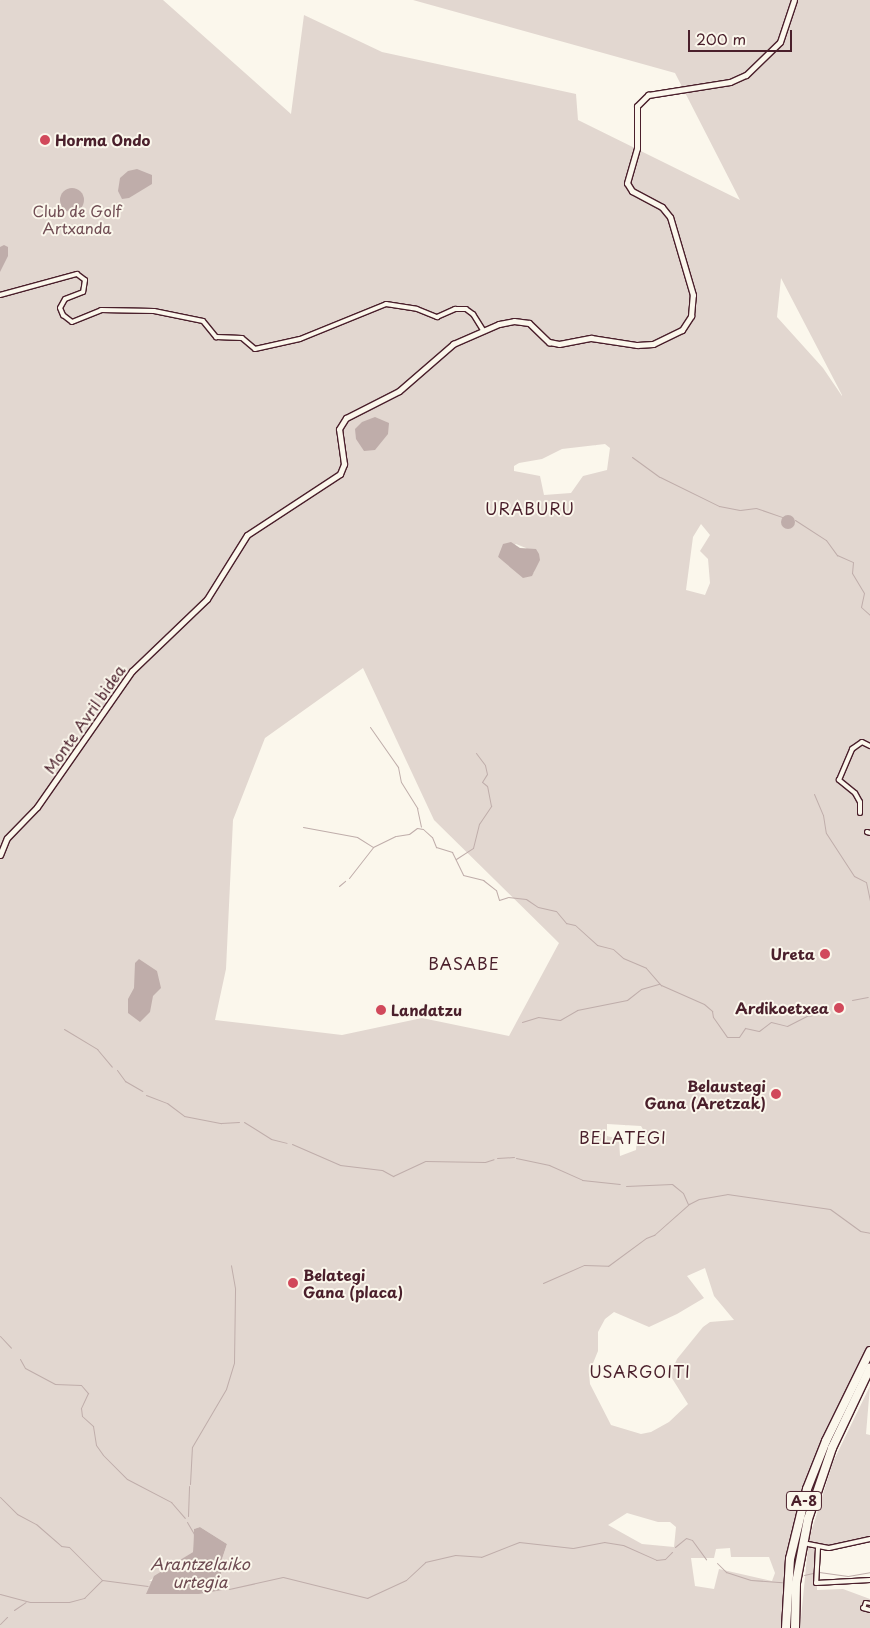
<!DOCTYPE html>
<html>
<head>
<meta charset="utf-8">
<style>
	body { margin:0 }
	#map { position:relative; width:870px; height:1628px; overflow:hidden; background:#fbf7ec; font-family:"Playpen Sans",sans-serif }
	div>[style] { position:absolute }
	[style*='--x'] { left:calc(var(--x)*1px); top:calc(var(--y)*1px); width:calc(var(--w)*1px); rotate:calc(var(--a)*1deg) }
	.green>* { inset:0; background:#e2d7d0 }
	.water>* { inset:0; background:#bfadaa }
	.round { border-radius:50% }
	.stream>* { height:1px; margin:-0.5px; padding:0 0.5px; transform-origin:0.5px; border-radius:0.5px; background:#bfadaa }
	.roads { filter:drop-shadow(1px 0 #4a1f2b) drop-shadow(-1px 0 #4a1f2b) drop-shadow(0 1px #4a1f2b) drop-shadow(0 -1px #4a1f2b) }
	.pedestrian>* { height:3px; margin:-1.5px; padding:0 1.5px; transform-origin:1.5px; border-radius:1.5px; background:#fbf7ec }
	.minor>* { height:4px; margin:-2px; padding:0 2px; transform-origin:2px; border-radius:2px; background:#fbf7ec }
	.tertiary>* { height:5px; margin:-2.5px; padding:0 2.5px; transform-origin:2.5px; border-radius:2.5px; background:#fbf7ec }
	.motorway>* { height:8px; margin:-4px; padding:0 4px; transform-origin:4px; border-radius:4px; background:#fbf7ec }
	.dots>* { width:14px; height:14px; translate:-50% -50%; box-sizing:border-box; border:2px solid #fbf7ec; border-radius:50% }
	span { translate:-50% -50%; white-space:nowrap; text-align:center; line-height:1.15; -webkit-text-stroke:4px #fbf7ec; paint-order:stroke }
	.shield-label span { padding:1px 4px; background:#fbf7ec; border:1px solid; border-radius:4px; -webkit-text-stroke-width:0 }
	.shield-label { font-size:14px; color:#4a1f2b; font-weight:700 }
	.poi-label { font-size:15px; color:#4a1f2b; font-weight:700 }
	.left { translate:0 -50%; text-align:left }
	.right { translate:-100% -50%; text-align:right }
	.park-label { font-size:15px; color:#704d54 }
	.street-label { font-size:15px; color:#4a1f2b }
	.neighbourhood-label { font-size:16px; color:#4a1f2b; letter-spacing:1px }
	.water-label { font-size:16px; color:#6d4a51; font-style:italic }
	.scale { position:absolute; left:688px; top:30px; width:104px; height:22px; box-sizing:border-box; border:2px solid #4a1f2b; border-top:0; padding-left:6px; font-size:15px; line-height:18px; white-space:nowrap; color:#4a1f2b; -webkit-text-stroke:4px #fbf7ec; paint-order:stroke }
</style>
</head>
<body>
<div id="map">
	<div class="green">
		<i style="clip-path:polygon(evenodd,0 0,163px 0,291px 114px,304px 15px,382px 52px,576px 94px,578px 120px,740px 200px,675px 73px,413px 0,870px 0,870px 1361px,824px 1454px,784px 1628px,0 1628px,0 0,781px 278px,842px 395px,842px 396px,823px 368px,777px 317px,781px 278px,0 0,605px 444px,610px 448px,607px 470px,583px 476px,571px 493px,544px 495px,540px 476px,514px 471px,514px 466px,519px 463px,542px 459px,562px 449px,605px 444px,0 0,701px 524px,710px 535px,700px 551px,708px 559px,710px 583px,705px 595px,686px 590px,693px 537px,701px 524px,0 0,516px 544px,526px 548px,535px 565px,534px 573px,518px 573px,498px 557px,516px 544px,0 0,363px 668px,434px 820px,559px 943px,509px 1036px,422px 1018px,342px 1035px,215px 1020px,226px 969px,233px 820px,265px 738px,363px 668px,0 0,607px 1124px,641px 1126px,644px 1131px,637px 1139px,636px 1150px,620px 1156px,619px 1139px,607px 1136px,607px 1124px,0 0,705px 1268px,714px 1296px,734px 1320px,710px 1322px,703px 1327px,677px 1359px,670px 1375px,688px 1404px,669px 1422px,651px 1432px,641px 1434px,611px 1425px,590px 1384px,589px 1373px,598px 1351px,598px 1332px,605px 1319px,614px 1312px,649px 1327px,677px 1314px,704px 1298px,687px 1276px,705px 1268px,0 0,627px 1513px,658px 1522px,670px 1522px,676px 1527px,674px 1547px,642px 1544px,608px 1525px,627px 1513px,0 0,200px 1527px,227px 1544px,220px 1565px,222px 1579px,149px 1581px,193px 1552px,194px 1529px,200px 1527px,0 0,730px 1548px,731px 1557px,769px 1557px,775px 1573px,772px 1581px,719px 1569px,714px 1589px,695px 1586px,691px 1558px,714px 1558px,716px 1549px,730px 1548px)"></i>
		<i style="clip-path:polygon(870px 1386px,866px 1434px,870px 1435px,870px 1536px,834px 1546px,808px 1542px,833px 1462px)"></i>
		<i style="clip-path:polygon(808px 1547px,816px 1550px,817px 1590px,843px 1589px,870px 1599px,870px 1602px,863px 1601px,861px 1608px,870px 1612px,870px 1628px,800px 1628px)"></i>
	</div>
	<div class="water">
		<i style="clip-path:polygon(137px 169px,152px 175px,152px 184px,129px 198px,122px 199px,118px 191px,120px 178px,128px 171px)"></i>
		<i class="round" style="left:60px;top:188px;width:24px;height:24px"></i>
		<i style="clip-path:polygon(4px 245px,8px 247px,8px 256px,0 272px,0 247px)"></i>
		<i style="clip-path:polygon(375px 417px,389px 423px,388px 434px,375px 450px,364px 451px,356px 439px,355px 429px,362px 422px)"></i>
		<i class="round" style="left:781px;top:515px;width:14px;height:14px"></i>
		<i style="clip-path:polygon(511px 542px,520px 548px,536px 549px,539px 554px,540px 560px,532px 576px,523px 578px,498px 557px,503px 544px)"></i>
		<i style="clip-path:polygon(139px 959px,157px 971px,161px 988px,153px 996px,150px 1012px,140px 1022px,128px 1013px,128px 999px,134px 988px,135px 963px)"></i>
		<i style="clip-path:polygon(200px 1527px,227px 1544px,220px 1565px,222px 1579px,228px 1589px,199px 1594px,146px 1594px,154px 1576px,193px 1552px,194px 1529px)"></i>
	</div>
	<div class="stream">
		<i style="--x:632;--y:457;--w:34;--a:36"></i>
		<i style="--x:660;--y:477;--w:66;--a:26.2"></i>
		<i style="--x:719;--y:506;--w:21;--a:11"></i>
		<i style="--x:740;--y:510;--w:16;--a:-7"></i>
		<i style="--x:756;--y:508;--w:28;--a:19"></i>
		<i style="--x:795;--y:520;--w:37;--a:33"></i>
		<i style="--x:826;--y:540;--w:19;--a:54"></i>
		<i style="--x:837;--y:555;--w:17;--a:24"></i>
		<i style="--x:853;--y:562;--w:11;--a:95"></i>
		<i style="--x:852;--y:573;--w:23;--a:59"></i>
		<i style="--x:864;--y:593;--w:14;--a:102"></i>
		<i style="--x:861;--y:607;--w:12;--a:42"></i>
		<i style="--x:370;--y:727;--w:49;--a:55"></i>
		<i style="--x:398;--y:767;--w:15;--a:79"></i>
		<i style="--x:401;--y:782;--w:31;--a:58"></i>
		<i style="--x:417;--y:808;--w:19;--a:78"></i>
		<i style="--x:814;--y:794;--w:23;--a:67"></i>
		<i style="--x:823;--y:815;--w:18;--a:81"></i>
		<i style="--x:826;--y:833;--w:51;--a:56.9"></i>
		<i style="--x:854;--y:876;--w:13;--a:27"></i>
		<i style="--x:866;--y:882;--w:19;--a:78"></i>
		<i style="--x:303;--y:827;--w:55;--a:10.5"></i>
		<i style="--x:357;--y:837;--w:19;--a:32"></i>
		<i style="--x:373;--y:847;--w:25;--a:-26"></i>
		<i style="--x:396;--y:836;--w:13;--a:-9"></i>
		<i style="--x:409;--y:834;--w:10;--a:-37"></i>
		<i style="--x:417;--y:828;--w:6;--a:9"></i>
		<i style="--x:423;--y:829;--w:12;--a:42"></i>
		<i style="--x:432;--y:837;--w:11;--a:68"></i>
		<i style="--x:436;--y:847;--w:17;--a:17"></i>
		<i style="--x:452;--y:852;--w:25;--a:64"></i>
		<i style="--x:463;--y:875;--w:21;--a:14"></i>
		<i style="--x:483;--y:880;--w:16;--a:38"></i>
		<i style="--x:496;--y:890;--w:10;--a:73"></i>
		<i style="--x:499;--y:900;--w:9;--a:-18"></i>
		<i style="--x:508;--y:897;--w:18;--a:6"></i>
		<i style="--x:526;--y:899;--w:14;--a:34"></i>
		<i style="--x:538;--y:907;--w:18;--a:13"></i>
		<i style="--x:556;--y:911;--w:16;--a:50"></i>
		<i style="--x:566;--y:923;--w:9;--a:13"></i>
		<i style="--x:575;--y:925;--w:30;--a:42"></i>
		<i style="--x:597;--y:945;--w:16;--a:14"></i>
		<i style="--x:613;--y:949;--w:13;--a:42"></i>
		<i style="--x:623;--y:958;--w:25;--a:23"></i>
		<i style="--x:646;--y:968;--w:23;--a:49"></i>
		<i style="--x:661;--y:985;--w:47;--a:23.8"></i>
		<i style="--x:704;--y:1004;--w:11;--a:41"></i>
		<i style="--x:712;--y:1011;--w:6;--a:81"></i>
		<i style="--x:713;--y:1017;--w:24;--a:55"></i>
		<i style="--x:727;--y:1037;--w:12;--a:0"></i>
		<i style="--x:739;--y:1037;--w:11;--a:-56"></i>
		<i style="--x:745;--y:1028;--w:14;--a:12"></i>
		<i style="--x:759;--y:1031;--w:15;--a:-37"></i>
		<i style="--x:771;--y:1022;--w:16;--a:14"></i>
		<i style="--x:787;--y:1026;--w:22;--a:-27"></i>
		<i style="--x:807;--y:1016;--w:22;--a:-10"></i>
		<i style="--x:456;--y:859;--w:20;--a:-33"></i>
		<i style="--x:473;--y:848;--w:25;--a:-76"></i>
		<i style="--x:479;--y:824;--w:22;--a:-56"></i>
		<i style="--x:491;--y:806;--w:20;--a:-101"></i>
		<i style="--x:487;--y:786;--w:6;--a:-141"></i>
		<i style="--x:482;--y:782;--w:9;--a:-58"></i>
		<i style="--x:487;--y:774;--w:9;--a:-103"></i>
		<i style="--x:485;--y:765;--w:15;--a:-127"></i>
		<i style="--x:349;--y:878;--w:39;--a:-52"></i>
		<i style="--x:339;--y:886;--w:8;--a:-40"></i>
		<i style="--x:852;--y:1000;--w:16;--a:-11"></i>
		<i style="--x:522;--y:1022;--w:17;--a:-17"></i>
		<i style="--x:538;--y:1017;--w:22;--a:8"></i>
		<i style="--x:560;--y:1020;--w:20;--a:-30"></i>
		<i style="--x:577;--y:1010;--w:51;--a:-11.3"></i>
		<i style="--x:627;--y:1000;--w:18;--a:-38"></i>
		<i style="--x:641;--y:989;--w:19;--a:-16"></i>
		<i style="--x:64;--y:1029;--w:39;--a:31"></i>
		<i style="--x:97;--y:1049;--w:23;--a:50"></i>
		<i style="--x:117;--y:1070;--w:14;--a:54"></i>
		<i style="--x:125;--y:1081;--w:20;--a:30"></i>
		<i style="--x:146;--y:1095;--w:22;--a:21"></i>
		<i style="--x:167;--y:1103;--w:21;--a:37"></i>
		<i style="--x:184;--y:1116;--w:38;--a:11"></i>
		<i style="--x:221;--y:1123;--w:18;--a:-3"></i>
		<i style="--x:244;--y:1122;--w:32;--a:32"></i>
		<i style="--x:271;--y:1139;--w:16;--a:14"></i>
		<i style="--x:292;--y:1144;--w:52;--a:23.6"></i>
		<i style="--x:340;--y:1165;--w:42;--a:6.8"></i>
		<i style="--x:382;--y:1170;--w:13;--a:29"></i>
		<i style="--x:393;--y:1176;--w:35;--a:-25"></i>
		<i style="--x:425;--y:1161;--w:60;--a:1"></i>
		<i style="--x:485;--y:1162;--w:9;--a:-18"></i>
		<i style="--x:497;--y:1158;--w:17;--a:-3"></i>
		<i style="--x:516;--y:1158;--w:34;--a:12"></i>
		<i style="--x:549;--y:1165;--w:36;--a:24"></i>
		<i style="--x:582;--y:1180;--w:38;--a:6"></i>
		<i style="--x:626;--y:1186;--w:46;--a:-2.5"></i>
		<i style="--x:672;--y:1184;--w:14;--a:39"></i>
		<i style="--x:683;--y:1193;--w:12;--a:66"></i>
		<i style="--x:543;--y:1283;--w:45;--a:-23.7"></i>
		<i style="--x:584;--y:1265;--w:24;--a:2"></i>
		<i style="--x:608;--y:1266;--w:47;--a:-36.4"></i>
		<i style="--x:646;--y:1238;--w:9;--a:-21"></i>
		<i style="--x:654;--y:1235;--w:47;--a:-41.5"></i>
		<i style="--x:689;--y:1204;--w:11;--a:-27"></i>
		<i style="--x:699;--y:1199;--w:28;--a:-10"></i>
		<i style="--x:727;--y:1194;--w:104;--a:8.3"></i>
		<i style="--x:830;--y:1209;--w:37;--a:36"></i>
		<i style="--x:860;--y:1231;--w:10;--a:11"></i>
		<i style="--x:0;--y:1336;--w:16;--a:47"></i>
		<i style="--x:20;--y:1359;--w:10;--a:61"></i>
		<i style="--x:25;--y:1368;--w:34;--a:28"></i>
		<i style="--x:55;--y:1384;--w:26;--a:2"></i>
		<i style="--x:81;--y:1385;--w:11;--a:49"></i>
		<i style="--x:88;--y:1393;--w:17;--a:115"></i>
		<i style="--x:81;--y:1408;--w:8;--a:83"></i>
		<i style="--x:82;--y:1416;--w:15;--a:42"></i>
		<i style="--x:93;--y:1426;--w:19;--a:81"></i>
		<i style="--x:96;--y:1445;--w:12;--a:55"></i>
		<i style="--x:103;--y:1455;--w:34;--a:45"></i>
		<i style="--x:127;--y:1479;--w:50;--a:27.6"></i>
		<i style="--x:171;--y:1502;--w:21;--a:49"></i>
		<i style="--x:190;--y:1484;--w:37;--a:-87"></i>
		<i style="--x:192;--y:1447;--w:67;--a:-59.6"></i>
		<i style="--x:226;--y:1389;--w:27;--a:-73"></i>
		<i style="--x:234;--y:1363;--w:75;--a:-89.2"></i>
		<i style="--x:235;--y:1288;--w:23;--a:-100"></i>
		<i style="--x:0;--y:1497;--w:24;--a:45"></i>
		<i style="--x:17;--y:1514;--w:21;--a:28"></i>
		<i style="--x:36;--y:1524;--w:33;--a:41"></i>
		<i style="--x:61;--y:1546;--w:8;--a:7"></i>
		<i style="--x:69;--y:1547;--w:47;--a:45"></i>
		<i style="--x:102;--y:1580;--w:46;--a:7.4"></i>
		<i style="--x:188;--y:1516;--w:30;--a:-88"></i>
		<i style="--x:187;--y:1522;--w:14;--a:60"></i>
		<i style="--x:675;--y:1547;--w:14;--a:-39"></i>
		<i style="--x:686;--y:1538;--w:6;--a:18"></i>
		<i style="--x:692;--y:1540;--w:24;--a:54"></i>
		<i style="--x:717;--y:1563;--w:13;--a:45"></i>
		<i style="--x:726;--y:1572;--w:26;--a:18"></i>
		<i style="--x:751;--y:1580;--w:31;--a:4"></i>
		<i style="--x:819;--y:1572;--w:29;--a:8"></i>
		<i style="--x:848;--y:1576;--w:22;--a:-10"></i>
		<i style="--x:804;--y:1575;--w:9;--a:-13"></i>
		<i style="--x:229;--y:1589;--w:55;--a:-12.5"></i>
		<i style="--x:283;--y:1577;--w:87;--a:14"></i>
		<i style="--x:367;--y:1598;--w:43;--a:-24.8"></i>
		<i style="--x:406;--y:1580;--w:26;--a:-43"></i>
		<i style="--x:425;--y:1562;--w:31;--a:-13"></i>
		<i style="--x:455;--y:1555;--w:26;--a:4"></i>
		<i style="--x:481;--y:1557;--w:41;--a:-21.5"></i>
		<i style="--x:519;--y:1542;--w:54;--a:6.3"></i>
		<i style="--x:573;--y:1548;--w:32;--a:-11"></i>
		<i style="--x:604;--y:1542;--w:19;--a:9"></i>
		<i style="--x:623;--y:1545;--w:36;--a:24"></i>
		<i style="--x:656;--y:1560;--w:9;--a:-6"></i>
		<i style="--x:665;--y:1559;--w:10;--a:-45"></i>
		<i style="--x:0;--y:1594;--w:31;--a:15"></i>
		<i style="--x:30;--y:1602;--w:39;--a:0"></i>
		<i style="--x:69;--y:1602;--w:16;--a:-15"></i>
		<i style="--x:84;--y:1598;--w:25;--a:-45"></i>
		<i style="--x:14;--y:1610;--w:14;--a:-34"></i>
		<i style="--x:0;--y:1624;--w:10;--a:-45"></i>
	</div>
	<div class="roads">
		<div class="pedestrian">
			<i style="--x:863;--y:1608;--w:6;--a:-72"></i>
			<i style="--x:865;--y:1602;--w:5;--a:11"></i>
		</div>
		<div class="minor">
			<i style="--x:0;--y:295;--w:80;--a:-15.3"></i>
			<i style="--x:77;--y:274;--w:10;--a:37"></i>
			<i style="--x:85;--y:280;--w:12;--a:99"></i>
			<i style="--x:83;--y:292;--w:19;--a:159"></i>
			<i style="--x:65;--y:299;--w:10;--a:119"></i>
			<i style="--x:60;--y:308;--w:8;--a:67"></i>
			<i style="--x:63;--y:315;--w:11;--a:38"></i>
			<i style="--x:72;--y:322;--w:31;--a:-22"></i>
			<i style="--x:101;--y:310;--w:53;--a:1.1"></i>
			<i style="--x:154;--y:311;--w:50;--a:11.5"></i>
			<i style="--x:203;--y:321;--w:21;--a:51"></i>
			<i style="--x:216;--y:337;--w:26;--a:2"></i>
			<i style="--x:242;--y:338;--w:17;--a:40"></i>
			<i style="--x:255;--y:349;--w:46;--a:-12.5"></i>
			<i style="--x:300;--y:339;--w:93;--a:-22.1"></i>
			<i style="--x:386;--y:304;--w:31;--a:9"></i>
			<i style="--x:417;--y:309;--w:22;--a:22"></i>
			<i style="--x:437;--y:317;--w:20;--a:-24"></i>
			<i style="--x:455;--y:309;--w:11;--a:0"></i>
			<i style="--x:466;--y:309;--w:9;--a:36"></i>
			<i style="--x:473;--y:314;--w:19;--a:58"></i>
			<i style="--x:860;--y:813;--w:11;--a:-90"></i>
			<i style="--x:860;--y:802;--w:10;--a:-119"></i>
			<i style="--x:855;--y:793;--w:21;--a:-141"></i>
			<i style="--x:839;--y:780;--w:34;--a:-67"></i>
			<i style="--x:852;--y:749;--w:12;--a:-35"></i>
			<i style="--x:862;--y:742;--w:9;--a:27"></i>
			<i style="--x:867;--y:832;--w:3;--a:18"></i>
			<i style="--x:808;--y:1544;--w:21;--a:11"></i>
			<i style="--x:829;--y:1548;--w:42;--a:-12.4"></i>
			<i style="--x:818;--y:1548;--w:35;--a:93"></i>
			<i style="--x:816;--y:1583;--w:54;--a:-3.2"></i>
			<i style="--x:863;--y:1608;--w:7;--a:16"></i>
		</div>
		<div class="tertiary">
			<i style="--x:0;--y:855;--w:18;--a:-68"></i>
			<i style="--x:7;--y:838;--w:43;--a:-45.9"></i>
			<i style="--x:37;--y:807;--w:166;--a:-55.1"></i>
			<i style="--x:132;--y:671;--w:104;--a:-43.8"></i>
			<i style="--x:207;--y:599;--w:75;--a:-58"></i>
			<i style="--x:247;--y:535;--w:111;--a:-33.3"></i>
			<i style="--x:340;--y:474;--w:11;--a:-68"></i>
			<i style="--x:344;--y:464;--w:35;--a:-98"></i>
			<i style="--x:339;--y:429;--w:13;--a:-58"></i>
			<i style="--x:346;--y:418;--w:59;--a:-27"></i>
			<i style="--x:399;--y:391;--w:72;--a:-41"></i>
			<i style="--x:453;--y:344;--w:50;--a:-23.5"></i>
			<i style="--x:499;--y:324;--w:15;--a:-11"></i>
			<i style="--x:514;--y:321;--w:15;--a:8"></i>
			<i style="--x:529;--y:323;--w:28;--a:44"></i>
			<i style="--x:549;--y:342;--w:10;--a:11"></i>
			<i style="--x:559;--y:344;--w:33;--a:-11"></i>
			<i style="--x:591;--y:338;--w:47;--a:8.7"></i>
			<i style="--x:637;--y:345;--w:16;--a:-4"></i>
			<i style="--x:653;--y:344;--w:32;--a:-26"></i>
			<i style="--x:682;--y:330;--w:17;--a:-57"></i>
			<i style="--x:691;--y:316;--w:21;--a:-85"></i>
			<i style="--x:693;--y:295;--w:81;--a:-106.4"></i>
			<i style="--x:670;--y:217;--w:13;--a:-129"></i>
			<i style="--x:662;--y:207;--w:34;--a:-152"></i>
			<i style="--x:632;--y:191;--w:9;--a:-122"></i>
			<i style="--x:627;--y:183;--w:36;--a:-74"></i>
			<i style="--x:637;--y:148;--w:42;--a:-90"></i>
			<i style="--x:637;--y:106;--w:16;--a:-45"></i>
			<i style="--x:648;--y:95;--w:83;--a:-9"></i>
			<i style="--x:730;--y:82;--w:17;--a:-24"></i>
			<i style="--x:746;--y:75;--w:47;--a:-44.1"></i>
			<i style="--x:780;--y:42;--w:44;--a:-71.6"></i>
		</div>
		<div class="motorway">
			<i style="--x:786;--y:1628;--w:69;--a:-86.7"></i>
			<i style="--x:790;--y:1559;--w:72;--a:-76.3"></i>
			<i style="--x:807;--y:1489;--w:52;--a:-68.4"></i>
			<i style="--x:826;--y:1441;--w:100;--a:-63.9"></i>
			<i style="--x:795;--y:1628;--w:45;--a:-88.7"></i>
			<i style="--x:796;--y:1583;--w:65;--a:-79.4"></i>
			<i style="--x:808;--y:1519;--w:75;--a:-71.3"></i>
			<i style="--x:832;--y:1448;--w:89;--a:-64.6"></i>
		</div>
	</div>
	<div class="dots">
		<i style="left:45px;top:140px;background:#d1495b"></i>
		<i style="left:825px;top:954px;background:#d1495b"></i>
		<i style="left:839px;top:1008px;background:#d1495b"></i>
		<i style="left:381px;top:1010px;background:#d1495b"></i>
		<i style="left:776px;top:1094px;background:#d1495b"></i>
		<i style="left:293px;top:1283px;background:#d1495b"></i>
	</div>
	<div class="shield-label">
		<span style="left:804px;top:1501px">A-8</span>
	</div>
	<div class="poi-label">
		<span class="left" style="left:55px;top:140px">Horma Ondo</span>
		<span class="right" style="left:815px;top:954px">Ureta</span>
		<span class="right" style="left:829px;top:1008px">Ardikoetxea</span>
		<span class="left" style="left:391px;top:1010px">Landatzu</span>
		<span class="right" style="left:766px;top:1094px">Belaustegi<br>Gana (Aretzak)</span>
		<span class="left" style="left:303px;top:1283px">Belategi<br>Gana (placa)</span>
	</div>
	<div class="park-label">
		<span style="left:77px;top:219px">Club de Golf<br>Artxanda</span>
	</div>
	<div class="street-label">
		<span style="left:84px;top:719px;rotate:-55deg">Monte Avril bidea</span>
	</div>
	<div class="neighbourhood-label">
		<span style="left:530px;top:508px">URABURU</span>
		<span style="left:464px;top:963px">BASABE</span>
		<span style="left:623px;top:1137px">BELATEGI</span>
		<span style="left:640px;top:1371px">USARGOITI</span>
	</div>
	<div class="water-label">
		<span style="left:200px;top:1572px">Arantzelaiko<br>urtegia</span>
	</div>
	<div class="scale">200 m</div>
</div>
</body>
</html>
